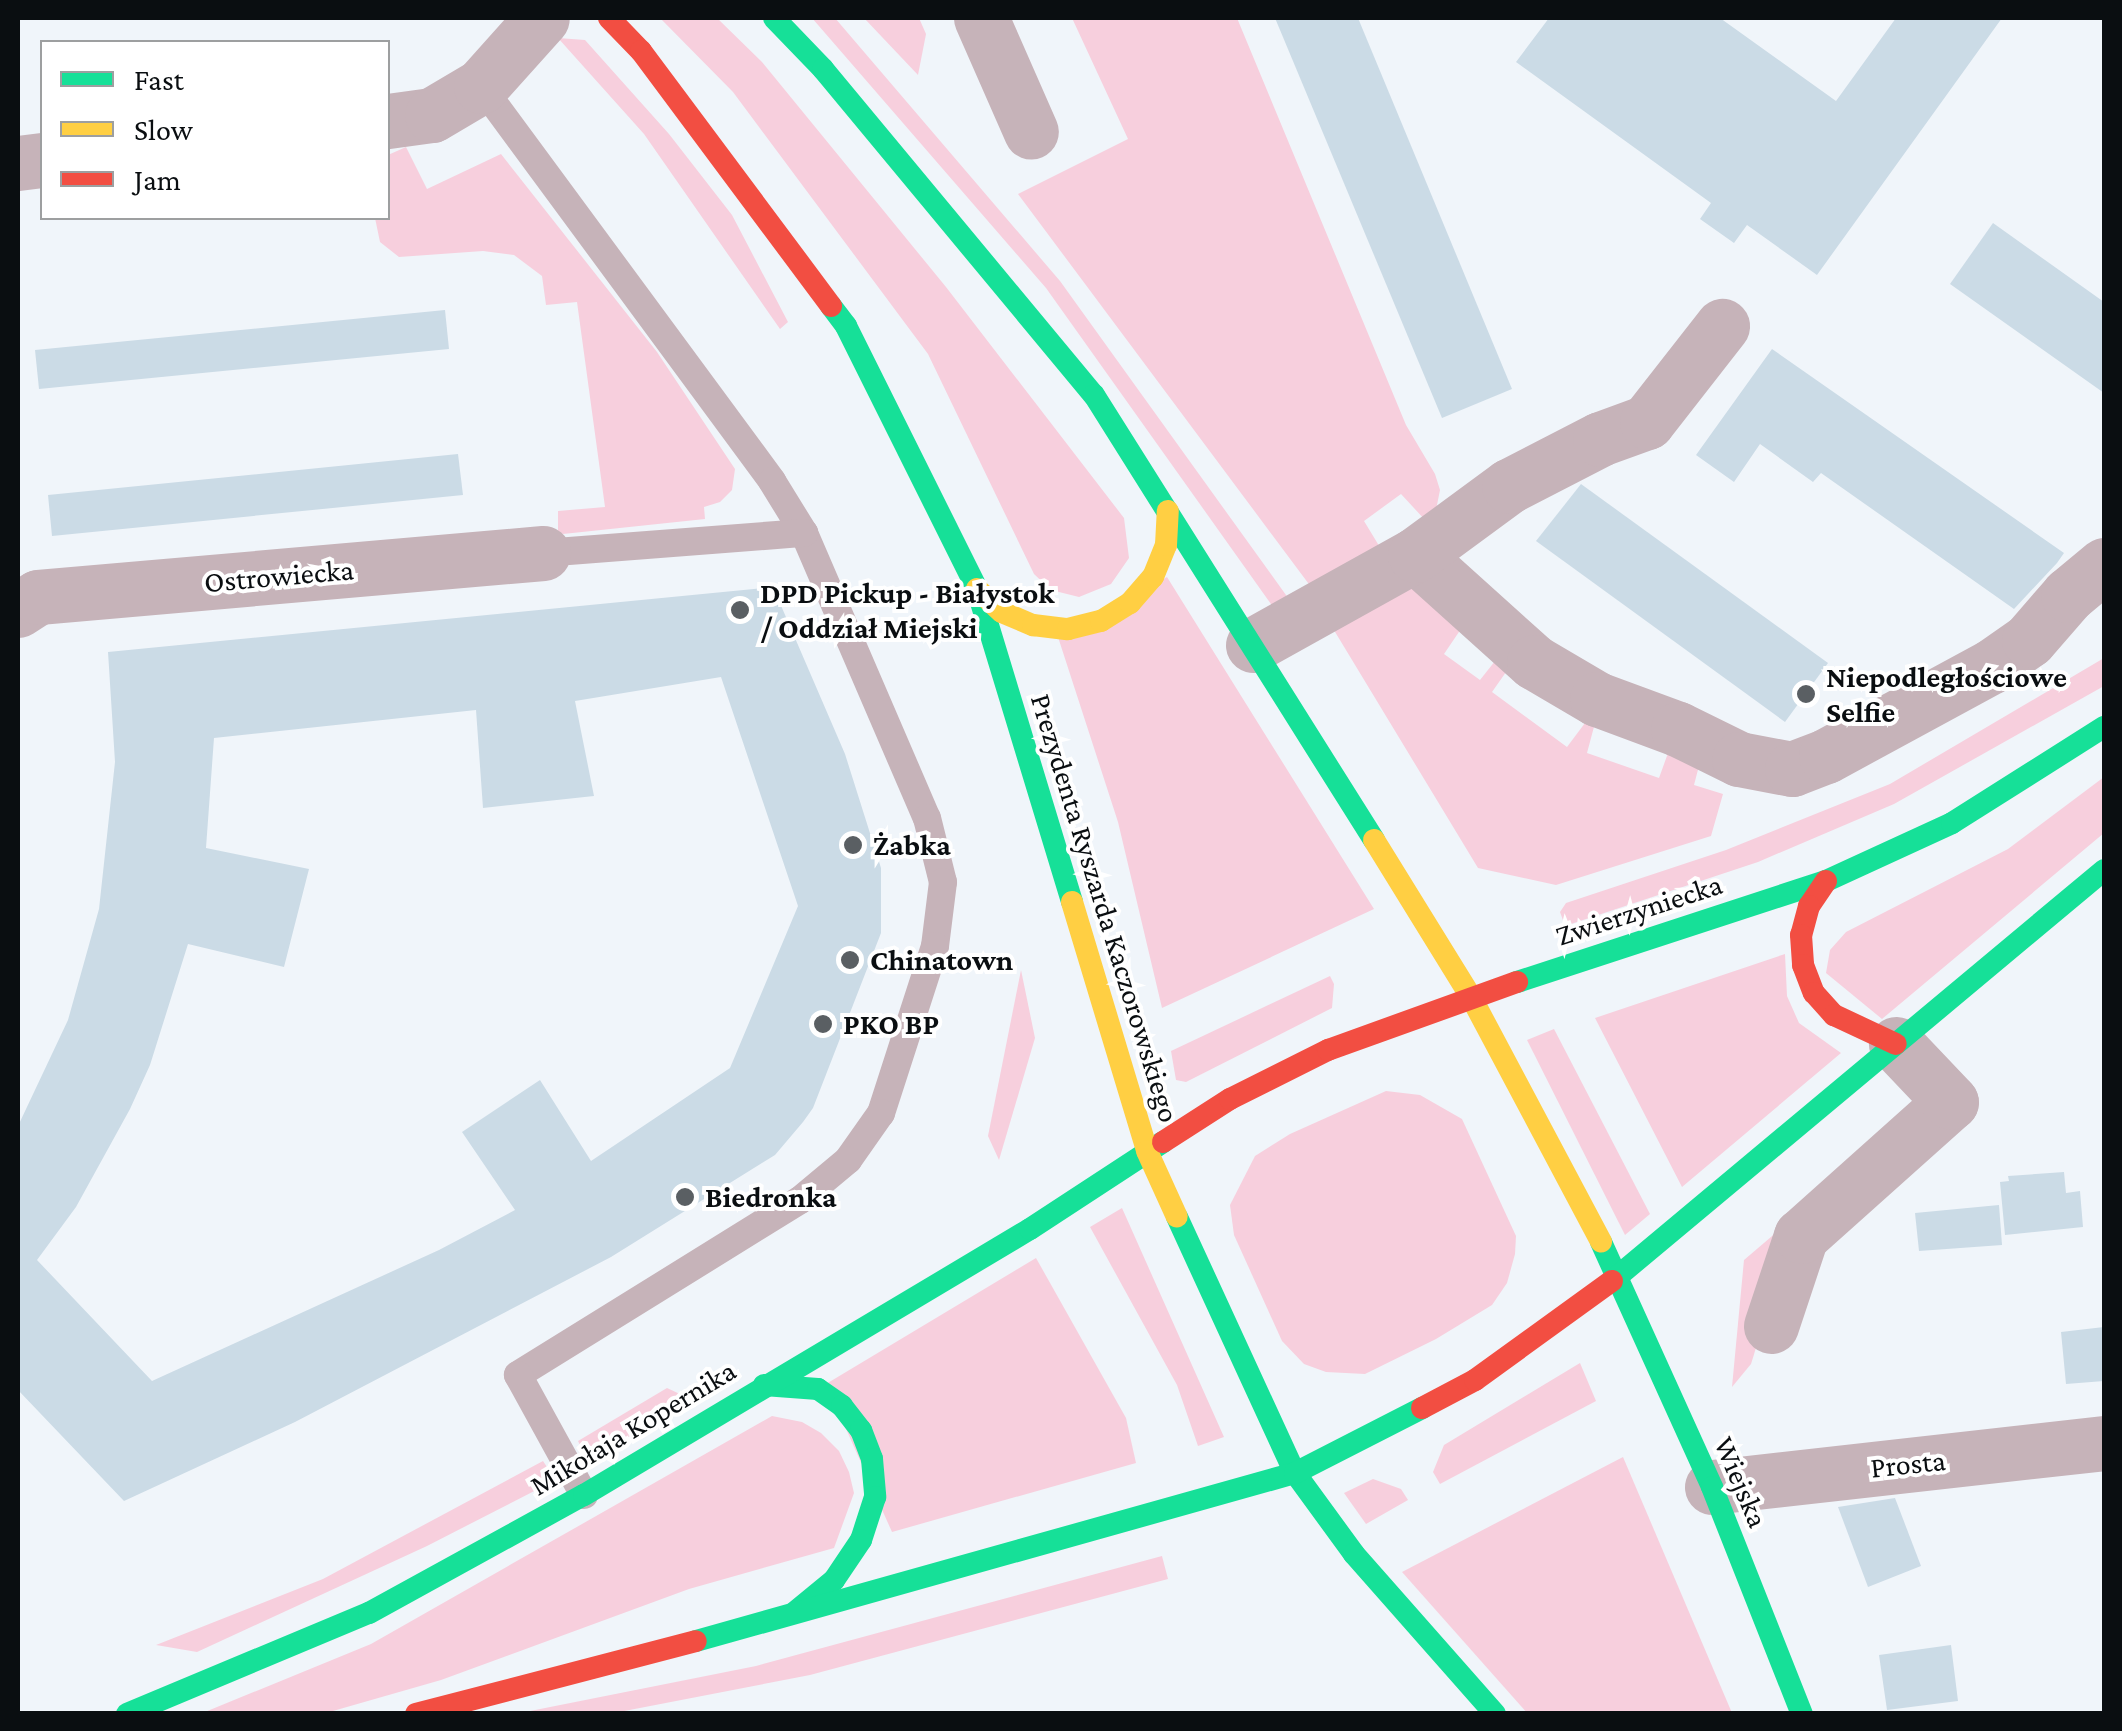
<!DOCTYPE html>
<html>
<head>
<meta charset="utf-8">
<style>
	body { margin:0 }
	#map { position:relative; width:2122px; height:1731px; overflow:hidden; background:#f0f5fa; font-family:"Crimson Pro",serif }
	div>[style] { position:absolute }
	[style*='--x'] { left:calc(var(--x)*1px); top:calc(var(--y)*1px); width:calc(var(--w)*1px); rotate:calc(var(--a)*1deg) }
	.green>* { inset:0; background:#f7cfdd }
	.building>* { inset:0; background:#cbdbe6 }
	.lane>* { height:28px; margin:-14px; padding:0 14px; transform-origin:14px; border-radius:14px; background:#c6b3b9 }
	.street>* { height:55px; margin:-27.5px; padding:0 27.5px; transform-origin:27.5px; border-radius:27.5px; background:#c6b3b9 }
	.fast>* { height:22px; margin:-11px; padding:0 11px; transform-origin:11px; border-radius:11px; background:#16e098 }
	.slow>* { height:22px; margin:-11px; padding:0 11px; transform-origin:11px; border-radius:11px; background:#ffcf43 }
	.jam>* { height:22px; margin:-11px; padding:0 11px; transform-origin:11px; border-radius:11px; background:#f24e42 }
	.dots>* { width:28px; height:28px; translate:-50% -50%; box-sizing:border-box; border:5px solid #fff; border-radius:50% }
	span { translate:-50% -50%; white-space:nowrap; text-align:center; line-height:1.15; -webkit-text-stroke:8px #fff; paint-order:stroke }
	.street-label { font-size:30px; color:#0a0e11 }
	.poi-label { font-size:30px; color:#0a0e11; font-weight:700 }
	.left { translate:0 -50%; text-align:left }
	.frame { position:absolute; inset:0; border:20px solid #0a0e11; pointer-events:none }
	.legend { position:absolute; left:40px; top:40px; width:350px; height:180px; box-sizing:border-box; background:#fff; border:2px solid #9d9fa0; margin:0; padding:12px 18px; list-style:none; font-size:30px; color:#0a0e11 }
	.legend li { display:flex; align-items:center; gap:20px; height:50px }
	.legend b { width:50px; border:2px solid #9d9fa0 }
</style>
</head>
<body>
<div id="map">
	<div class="green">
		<i style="clip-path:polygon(660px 18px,717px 18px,762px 62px,946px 287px,1124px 518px,1129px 558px,1111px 584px,1079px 597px,1051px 590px,1034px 574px,928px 354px,733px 92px)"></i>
		<i style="clip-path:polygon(812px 18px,835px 18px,1060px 281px,1291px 602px,1276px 611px,1046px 288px)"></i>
		<i style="clip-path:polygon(864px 18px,919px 18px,926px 34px,918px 75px)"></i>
		<i style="clip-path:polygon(1072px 18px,1237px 18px,1406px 425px,1435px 474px,1440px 490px,1436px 510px,1426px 521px,1401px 494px,1364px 521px,1381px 549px,1317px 595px,1018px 194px,1128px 139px)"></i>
		<i style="clip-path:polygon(558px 38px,585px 40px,669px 134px,732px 215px,788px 322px,780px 329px,644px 134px)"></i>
		<i style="clip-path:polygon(406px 147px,427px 189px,501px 154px,657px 352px,735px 469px,732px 490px,720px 502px,704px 507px,705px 519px,563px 534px,558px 531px,558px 511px,605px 507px,577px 302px,546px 305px,542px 276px,514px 255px,483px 251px,399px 257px,380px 242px,375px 218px,388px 218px,388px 155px)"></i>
		<i style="clip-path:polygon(1167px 577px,1374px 909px,1162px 1008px,1118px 822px,1058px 637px)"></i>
		<i style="clip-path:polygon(1413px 583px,1463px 626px,1444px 654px,1480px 680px,1499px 656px,1511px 665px,1492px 692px,1567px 747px,1588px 719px,1595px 723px,1587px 753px,1659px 778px,1672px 742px,1700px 762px,1694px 785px,1723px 794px,1711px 836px,1556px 885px,1478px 868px,1326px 617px)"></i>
		<i style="clip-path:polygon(2104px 658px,2104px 686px,1894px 804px,1758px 862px,1565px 926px,1560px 912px,1566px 903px,1726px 850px,1890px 784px)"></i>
		<i style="clip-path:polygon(2104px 777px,2104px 833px,1882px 1019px,1826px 973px,1830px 950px,1846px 932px,2008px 849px)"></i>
		<i style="clip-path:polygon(1785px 954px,1787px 996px,1799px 1023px,1841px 1053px,1682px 1187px,1595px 1018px)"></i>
		<i style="clip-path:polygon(1021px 970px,1035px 1038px,999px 1160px,988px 1136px)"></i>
		<i style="clip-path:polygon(1330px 976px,1334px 984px,1332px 1008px,1186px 1082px,1176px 1080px,1171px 1051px)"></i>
		<i style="clip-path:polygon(1554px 1029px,1650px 1214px,1625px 1235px,1527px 1040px)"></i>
		<i style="clip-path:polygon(1386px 1091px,1420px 1095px,1462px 1119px,1516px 1236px,1515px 1254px,1507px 1283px,1492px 1305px,1436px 1339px,1365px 1374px,1326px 1372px,1304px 1364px,1282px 1341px,1234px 1235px,1230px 1205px,1255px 1156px,1290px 1134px)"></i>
		<i style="clip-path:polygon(1122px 1208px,1224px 1437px,1198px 1446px,1177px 1385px,1090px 1227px)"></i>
		<i style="clip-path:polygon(1778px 1231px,1764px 1322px,1751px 1364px,1732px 1387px,1744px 1260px)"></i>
		<i style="clip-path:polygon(1036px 1258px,1126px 1418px,1136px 1463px,892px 1532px,826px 1384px)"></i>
		<i style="clip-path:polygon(1580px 1363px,1596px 1401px,1440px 1484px,1433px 1472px,1444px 1445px)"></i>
		<i style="clip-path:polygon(667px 1388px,682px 1395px,658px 1420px,597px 1456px,583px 1451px,578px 1441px)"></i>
		<i style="clip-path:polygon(772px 1416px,802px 1422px,821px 1433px,839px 1451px,849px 1472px,854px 1493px,834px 1548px,689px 1589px,441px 1680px,326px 1713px,200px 1714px,371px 1644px)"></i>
		<i style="clip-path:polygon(1623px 1457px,1732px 1713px,1527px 1713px,1402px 1572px)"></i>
		<i style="clip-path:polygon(543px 1461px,549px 1470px,546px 1485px,427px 1546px,197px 1652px,156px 1645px,323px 1579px)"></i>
		<i style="clip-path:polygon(1373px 1479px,1401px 1489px,1408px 1500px,1366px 1524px,1344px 1493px)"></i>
		<i style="clip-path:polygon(1162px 1556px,1168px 1579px,810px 1675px,614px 1713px,515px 1714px,756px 1666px)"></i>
	</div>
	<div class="building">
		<i style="clip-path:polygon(1275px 18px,1358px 18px,1512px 389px,1442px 418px)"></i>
		<i style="clip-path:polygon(1549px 18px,1720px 18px,1836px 101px,1896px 18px,2002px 18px,1817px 275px,1747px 225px,1734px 243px,1700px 219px,1711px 203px,1516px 62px)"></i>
		<i style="clip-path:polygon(1993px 223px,2104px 302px,2104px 393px,1950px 284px)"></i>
		<i style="clip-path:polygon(445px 310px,449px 349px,39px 389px,35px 350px)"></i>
		<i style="clip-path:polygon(1772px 349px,2064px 553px,2057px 563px,2014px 609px,1821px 473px,1813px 482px,1760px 444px,1734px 482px,1696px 455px)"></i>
		<i style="clip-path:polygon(458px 454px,463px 495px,52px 536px,48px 495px)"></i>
		<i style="clip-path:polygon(1581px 484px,1828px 663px,1785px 722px,1536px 541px)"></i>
		<i style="clip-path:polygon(evenodd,773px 587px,845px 754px,881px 868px,881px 933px,813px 1108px,803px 1122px,775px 1155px,611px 1257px,295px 1422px,124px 1501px,18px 1390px,18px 1126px,68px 1020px,99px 909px,115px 762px,108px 652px,773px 587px,721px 677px,798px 906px,730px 1068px,591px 1161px,540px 1080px,462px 1132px,515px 1210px,439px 1250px,152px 1381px,37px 1260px,76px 1207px,130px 1109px,150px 1065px,188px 944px,284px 967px,309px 869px,206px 848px,214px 738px,476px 710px,483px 808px,594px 796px,575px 701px,721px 677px)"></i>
		<i style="clip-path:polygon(2064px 1172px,2066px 1193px,2080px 1191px,2083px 1227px,2005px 1235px,2000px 1182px,2009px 1181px,2008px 1176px)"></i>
		<i style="clip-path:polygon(1999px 1205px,2002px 1245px,1919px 1251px,1915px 1213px)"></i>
		<i style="clip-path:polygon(2104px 1327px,2104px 1381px,2066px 1384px,2061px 1332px)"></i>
		<i style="clip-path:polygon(1895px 1498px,1921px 1566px,1868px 1587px,1838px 1507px)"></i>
		<i style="clip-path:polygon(1951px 1645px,1958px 1701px,1887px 1710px,1879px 1655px)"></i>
	</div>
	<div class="lane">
		<i style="--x:481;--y:86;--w:491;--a:53.6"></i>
		<i style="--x:772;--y:481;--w:61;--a:58.4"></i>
		<i style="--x:804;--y:533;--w:310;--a:66.7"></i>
		<i style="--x:927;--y:818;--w:66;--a:76"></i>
		<i style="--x:943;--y:882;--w:64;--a:97.1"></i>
		<i style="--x:935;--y:946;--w:176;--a:107.9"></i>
		<i style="--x:881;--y:1113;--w:57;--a:125.1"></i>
		<i style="--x:848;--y:1160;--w:62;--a:140.2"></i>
		<i style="--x:800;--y:1200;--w:332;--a:148.2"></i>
		<i style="--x:518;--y:1375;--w:137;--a:61.2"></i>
		<i style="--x:543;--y:553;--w:262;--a:-4.4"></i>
	</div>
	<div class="street">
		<i style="--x:981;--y:18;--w:124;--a:66.3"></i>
		<i style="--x:388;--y:121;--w:44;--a:-7.8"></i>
		<i style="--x:432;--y:115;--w:57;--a:-30.6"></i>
		<i style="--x:481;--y:86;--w:91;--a:-48.1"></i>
		<i style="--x:18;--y:163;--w:24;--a:-7"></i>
		<i style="--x:1415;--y:555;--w:160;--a:42"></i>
		<i style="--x:1534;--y:662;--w:73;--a:30.4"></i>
		<i style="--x:1597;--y:699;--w:86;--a:20.3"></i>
		<i style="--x:1678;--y:729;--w:68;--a:26.2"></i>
		<i style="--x:1739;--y:759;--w:54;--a:10.7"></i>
		<i style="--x:1792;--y:769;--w:36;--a:-21"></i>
		<i style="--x:1826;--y:756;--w:189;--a:-28.5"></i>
		<i style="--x:1992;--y:666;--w:45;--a:-35.1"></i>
		<i style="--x:2029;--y:640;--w:60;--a:-49.1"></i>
		<i style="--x:2068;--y:595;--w:47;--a:-39.8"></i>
		<i style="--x:18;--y:610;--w:24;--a:-33"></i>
		<i style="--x:38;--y:597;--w:507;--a:-4.98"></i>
		<i style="--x:1253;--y:645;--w:185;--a:-29.1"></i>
		<i style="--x:1415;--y:555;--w:117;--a:-36.3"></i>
		<i style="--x:1509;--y:486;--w:102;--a:-27.3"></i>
		<i style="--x:1600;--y:439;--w:50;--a:-19.9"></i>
		<i style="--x:1647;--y:422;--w:122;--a:-52"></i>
		<i style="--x:1771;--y:1326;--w:95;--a:-71.6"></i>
		<i style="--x:1801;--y:1236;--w:201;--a:-41.8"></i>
		<i style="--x:1951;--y:1102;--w:80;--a:-133.5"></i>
		<i style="--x:1712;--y:1487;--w:394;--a:-6.4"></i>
	</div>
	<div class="fast">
		<i style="--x:774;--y:18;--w:71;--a:46.1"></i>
		<i style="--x:823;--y:69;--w:424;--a:50.3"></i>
		<i style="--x:1094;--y:395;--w:526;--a:57.82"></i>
		<i style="--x:831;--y:306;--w:25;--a:53"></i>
		<i style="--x:846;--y:326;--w:294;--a:63.5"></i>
		<i style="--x:977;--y:589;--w:327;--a:73.1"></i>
		<i style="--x:1517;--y:982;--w:325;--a:-18.1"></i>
		<i style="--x:1826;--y:881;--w:139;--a:-24.7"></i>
		<i style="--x:1952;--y:823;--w:180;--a:-32.3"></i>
		<i style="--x:1177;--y:1217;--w:282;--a:65.3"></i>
		<i style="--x:1295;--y:1473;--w:100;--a:53.9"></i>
		<i style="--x:1354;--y:1554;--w:213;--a:48.6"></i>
		<i style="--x:1601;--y:1242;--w:269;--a:65.6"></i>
		<i style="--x:1712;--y:1487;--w:244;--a:68.4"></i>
		<i style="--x:1612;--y:1281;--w:641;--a:-39.87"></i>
		<i style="--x:764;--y:1385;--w:54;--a:4.2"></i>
		<i style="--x:818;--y:1389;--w:29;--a:35"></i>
		<i style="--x:842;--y:1406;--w:31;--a:52"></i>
		<i style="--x:861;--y:1430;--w:31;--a:69"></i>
		<i style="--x:872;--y:1459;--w:38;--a:85"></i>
		<i style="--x:875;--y:1497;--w:45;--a:108"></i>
		<i style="--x:861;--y:1540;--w:48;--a:124"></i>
		<i style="--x:834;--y:1580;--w:50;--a:140.6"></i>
		<i style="--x:696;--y:1641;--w:622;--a:-15.67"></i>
		<i style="--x:1295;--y:1473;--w:143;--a:-27.1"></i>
		<i style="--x:127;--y:1714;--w:262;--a:-22.7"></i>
		<i style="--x:369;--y:1613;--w:245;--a:-28.8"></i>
		<i style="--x:584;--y:1495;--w:519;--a:-30.81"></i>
		<i style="--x:1030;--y:1229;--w:159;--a:-33.2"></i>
	</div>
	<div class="slow">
		<i style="--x:977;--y:589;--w:34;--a:43"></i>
		<i style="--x:1002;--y:612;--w:34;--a:23"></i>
		<i style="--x:1033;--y:625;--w:35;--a:7"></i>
		<i style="--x:1068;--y:629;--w:34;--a:-14"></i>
		<i style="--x:1101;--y:621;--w:34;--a:-32"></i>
		<i style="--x:1130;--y:603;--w:35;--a:-49"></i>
		<i style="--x:1153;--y:577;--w:35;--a:-68"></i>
		<i style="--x:1166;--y:545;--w:34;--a:-87"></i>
		<i style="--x:1374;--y:840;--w:185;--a:58.3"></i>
		<i style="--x:1471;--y:997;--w:277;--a:62"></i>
		<i style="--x:1072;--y:902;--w:260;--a:73.2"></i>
		<i style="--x:1147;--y:1151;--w:72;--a:65.6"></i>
	</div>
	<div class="jam">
		<i style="--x:609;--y:18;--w:46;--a:45.9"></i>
		<i style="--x:641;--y:51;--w:318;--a:53.3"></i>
		<i style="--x:1826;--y:881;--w:30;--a:124"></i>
		<i style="--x:1809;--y:906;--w:30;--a:105"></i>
		<i style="--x:1801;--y:935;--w:30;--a:86"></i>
		<i style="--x:1803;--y:965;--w:30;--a:69"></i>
		<i style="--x:1814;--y:993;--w:30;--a:48"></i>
		<i style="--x:1834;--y:1015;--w:68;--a:25.1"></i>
		<i style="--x:1163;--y:1142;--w:80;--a:-32.7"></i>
		<i style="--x:1230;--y:1099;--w:110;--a:-26.6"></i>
		<i style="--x:1328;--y:1050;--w:201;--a:-19.8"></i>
		<i style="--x:1422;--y:1408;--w:60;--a:-27.8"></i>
		<i style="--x:1475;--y:1380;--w:169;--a:-35.9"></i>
		<i style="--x:416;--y:1714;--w:289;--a:-14.6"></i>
	</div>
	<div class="dots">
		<i style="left:740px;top:610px;background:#5a5f63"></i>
		<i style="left:1806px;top:694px;background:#5a5f63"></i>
		<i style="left:853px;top:845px;background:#5a5f63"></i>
		<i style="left:850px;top:960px;background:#5a5f63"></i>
		<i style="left:823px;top:1024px;background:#5a5f63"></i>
		<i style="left:685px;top:1197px;background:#5a5f63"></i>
	</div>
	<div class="street-label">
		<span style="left:279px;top:576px;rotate:-5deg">Ostrowiecka</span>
		<span style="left:1105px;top:908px;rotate:73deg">Prezydenta Ryszarda Kaczorowskiego</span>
		<span style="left:1639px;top:910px;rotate:-18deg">Zwierzyniecka</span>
		<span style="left:633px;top:1428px;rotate:-31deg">Mikołaja Kopernika</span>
		<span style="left:1908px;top:1464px;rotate:-6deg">Prosta</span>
		<span style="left:1741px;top:1482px;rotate:67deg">Wiejska</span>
	</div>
	<div class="poi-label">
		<span class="left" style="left:760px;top:610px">DPD Pickup - Białystok<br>/ Oddział Miejski</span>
		<span class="left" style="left:1826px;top:694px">Niepodległościowe<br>Selfie</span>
		<span class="left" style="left:873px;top:845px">Żabka</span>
		<span class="left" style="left:870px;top:960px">Chinatown</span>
		<span class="left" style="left:843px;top:1024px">PKO BP</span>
		<span class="left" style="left:705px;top:1197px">Biedronka</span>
	</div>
	<div class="frame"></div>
	<ul class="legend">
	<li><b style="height:12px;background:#16e098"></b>Fast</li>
	<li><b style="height:12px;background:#ffcf43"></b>Slow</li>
	<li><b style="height:12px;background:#f24e42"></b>Jam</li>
	</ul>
</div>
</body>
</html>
